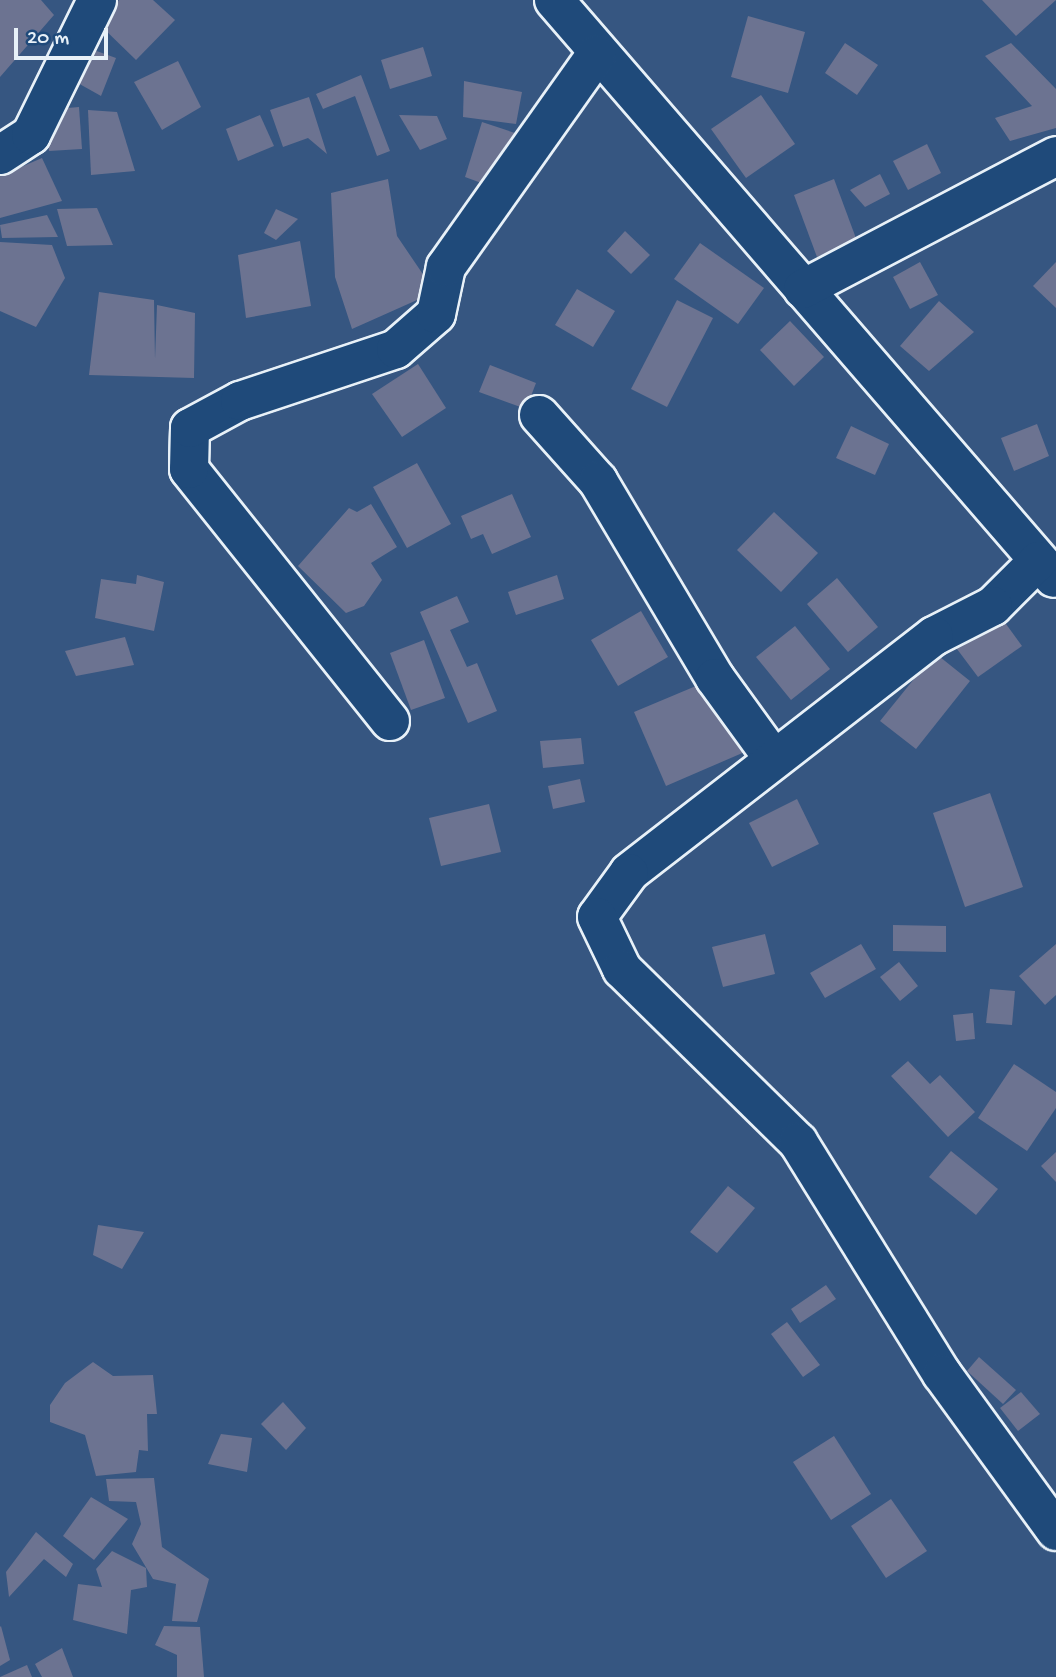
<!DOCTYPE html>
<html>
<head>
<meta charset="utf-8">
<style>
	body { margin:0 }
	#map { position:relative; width:1056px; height:1677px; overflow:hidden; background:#365681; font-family:"Gochi Hand",sans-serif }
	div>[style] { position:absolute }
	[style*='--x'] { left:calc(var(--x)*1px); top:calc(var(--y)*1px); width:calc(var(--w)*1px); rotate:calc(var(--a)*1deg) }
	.building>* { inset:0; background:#6c7391 }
	.roads { filter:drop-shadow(2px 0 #e8f1f8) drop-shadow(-2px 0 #e8f1f8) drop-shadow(0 2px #e8f1f8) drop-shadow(0 -2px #e8f1f8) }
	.minor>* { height:38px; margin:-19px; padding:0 19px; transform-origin:19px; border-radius:19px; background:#1f4a7a }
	span { translate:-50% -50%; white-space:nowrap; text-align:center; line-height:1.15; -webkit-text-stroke:6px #1f4a7a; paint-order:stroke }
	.scale { position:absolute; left:14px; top:28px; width:94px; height:32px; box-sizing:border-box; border:4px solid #e8f1f8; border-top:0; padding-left:9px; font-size:21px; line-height:24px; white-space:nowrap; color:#e8f1f8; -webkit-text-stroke:5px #1f4a7a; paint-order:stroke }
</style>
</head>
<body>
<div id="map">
	<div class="building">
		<i style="clip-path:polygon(0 0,41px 0,54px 15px,0 77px)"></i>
		<i style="clip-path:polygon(119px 0,153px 0,175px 20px,136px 60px,100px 25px)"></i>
		<i style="clip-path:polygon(982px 0,1056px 0,1016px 36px)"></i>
		<i style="clip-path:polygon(748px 16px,805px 32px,788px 93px,731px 77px)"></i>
		<i style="clip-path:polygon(845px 43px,878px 65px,857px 95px,825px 73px)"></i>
		<i style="clip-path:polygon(1011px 43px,1056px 89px,1056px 128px,1010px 141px,995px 118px,1032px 106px,985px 56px)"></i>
		<i style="clip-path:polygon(423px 47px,432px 76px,390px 89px,381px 60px)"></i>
		<i style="clip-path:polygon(91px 49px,116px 58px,101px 96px,76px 82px)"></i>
		<i style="clip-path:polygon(178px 61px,201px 107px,162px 130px,134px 82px)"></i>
		<i style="clip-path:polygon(361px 75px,390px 151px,377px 156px,355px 96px,323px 109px,316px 94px)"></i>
		<i style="clip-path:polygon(464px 81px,522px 92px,516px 124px,463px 117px)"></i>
		<i style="clip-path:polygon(761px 95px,795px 144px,746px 178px,711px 129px)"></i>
		<i style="clip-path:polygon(309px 97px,327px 154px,308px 138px,283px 147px,270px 110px)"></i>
		<i style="clip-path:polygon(79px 107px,82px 149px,49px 151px,45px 110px)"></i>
		<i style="clip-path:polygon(88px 110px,117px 112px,135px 171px,91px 175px)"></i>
		<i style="clip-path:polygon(260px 115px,274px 146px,238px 161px,226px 129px)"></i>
		<i style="clip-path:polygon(399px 115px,437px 116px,447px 139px,420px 150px)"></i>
		<i style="clip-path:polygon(482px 122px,527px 137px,495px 188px,465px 177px)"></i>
		<i style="clip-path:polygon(927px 144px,941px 173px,908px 190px,893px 161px)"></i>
		<i style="clip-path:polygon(42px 158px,62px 201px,0 218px,0 176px)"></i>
		<i style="clip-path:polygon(880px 174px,890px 194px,865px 207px,850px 190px)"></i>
		<i style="clip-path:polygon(388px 179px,397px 236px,435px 292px,352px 329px,335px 277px,331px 193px)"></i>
		<i style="clip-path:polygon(834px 179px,857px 241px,817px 257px,794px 195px)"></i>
		<i style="clip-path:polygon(97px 208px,113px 245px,67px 246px,57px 209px)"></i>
		<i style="clip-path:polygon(276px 209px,298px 219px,276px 240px,264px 233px)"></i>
		<i style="clip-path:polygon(47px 215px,58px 237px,2px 238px,0 225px)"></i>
		<i style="clip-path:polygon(625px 231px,650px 255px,631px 274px,607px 251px)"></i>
		<i style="clip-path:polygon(300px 241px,311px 306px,246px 318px,238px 255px)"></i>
		<i style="clip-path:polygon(0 242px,52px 245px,65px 278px,36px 327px,0 311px)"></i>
		<i style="clip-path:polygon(700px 243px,764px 288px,738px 324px,674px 279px)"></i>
		<i style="clip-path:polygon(920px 262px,938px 295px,910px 309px,893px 277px)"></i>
		<i style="clip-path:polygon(1056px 262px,1056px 308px,1033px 286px)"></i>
		<i style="clip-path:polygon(577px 289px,615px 311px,593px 347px,555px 325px)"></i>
		<i style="clip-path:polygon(99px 292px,154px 300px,155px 359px,157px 305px,195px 313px,194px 378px,89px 375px)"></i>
		<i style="clip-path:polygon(677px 300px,713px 318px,667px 407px,631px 389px)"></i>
		<i style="clip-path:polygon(939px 301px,974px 332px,929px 371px,900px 346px)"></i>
		<i style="clip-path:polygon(790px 321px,824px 357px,794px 386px,760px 350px)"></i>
		<i style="clip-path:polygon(418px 364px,446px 408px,402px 437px,372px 394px)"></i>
		<i style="clip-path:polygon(490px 365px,536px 383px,526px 409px,479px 392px)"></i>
		<i style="clip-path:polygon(1037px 424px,1049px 456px,1014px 471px,1001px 438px)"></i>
		<i style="clip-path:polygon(851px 426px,889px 444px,875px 475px,836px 458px)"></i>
		<i style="clip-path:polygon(417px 463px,451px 524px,407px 548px,373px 487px)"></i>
		<i style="clip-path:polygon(512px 494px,531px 537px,492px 554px,483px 534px,471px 539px,461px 516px)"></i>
		<i style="clip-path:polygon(371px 504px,397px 547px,371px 563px,382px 580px,364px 606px,346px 613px,298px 566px,349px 508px,357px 512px)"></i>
		<i style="clip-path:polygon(774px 512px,818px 553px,781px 592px,737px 550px)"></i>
		<i style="clip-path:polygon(137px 575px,164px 582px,154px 631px,95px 618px,101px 579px,136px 584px)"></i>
		<i style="clip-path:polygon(557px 575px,564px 599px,516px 615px,508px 592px)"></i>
		<i style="clip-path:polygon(837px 578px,878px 627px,848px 652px,807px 604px)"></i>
		<i style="clip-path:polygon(457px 596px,469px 622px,450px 630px,467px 667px,477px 663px,497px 711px,468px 723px,420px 612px)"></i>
		<i style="clip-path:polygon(641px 611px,668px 657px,618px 686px,591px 640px)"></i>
		<i style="clip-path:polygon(998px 613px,1022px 646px,978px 677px,954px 645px)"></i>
		<i style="clip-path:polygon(795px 626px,830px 669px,791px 700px,756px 657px)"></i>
		<i style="clip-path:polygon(125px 637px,134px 665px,76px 676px,65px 651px)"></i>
		<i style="clip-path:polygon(424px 640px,445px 698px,411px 710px,390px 653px)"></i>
		<i style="clip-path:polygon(935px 653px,970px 681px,916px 749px,880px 721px)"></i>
		<i style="clip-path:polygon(715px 678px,747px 751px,666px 786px,634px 712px)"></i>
		<i style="clip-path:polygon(581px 738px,584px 764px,543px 768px,540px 741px)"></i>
		<i style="clip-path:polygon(580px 779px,585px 802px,553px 809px,548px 786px)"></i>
		<i style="clip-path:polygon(990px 793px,1023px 887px,965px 907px,933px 813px)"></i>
		<i style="clip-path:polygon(797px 799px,819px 844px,772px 867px,749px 823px)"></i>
		<i style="clip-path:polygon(489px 804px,501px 852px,441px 866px,429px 818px)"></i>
		<i style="clip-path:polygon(893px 925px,946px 926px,946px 952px,893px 951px)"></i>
		<i style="clip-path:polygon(765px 934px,775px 974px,723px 987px,712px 947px)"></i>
		<i style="clip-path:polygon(861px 944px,876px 969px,825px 998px,810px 973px)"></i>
		<i style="clip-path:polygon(1056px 944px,1056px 995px,1045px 1005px,1019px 976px)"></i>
		<i style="clip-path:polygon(899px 962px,918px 986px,900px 1001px,880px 977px)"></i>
		<i style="clip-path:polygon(990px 989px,1015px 991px,1012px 1025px,986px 1023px)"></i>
		<i style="clip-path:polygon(973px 1013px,975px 1039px,956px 1041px,953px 1015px)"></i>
		<i style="clip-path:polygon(908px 1061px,930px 1084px,940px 1075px,975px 1112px,948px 1137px,891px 1076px)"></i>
		<i style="clip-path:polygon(1014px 1064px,1056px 1092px,1056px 1108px,1027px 1151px,978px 1118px)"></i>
		<i style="clip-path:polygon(951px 1151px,998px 1189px,976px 1215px,929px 1177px)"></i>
		<i style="clip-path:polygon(1056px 1152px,1056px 1182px,1041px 1166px)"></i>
		<i style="clip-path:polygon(728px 1186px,755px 1208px,717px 1253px,690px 1232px)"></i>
		<i style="clip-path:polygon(98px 1225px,144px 1232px,122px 1269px,93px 1255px)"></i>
		<i style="clip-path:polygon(826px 1285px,836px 1299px,800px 1323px,791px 1309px)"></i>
		<i style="clip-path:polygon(787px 1322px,820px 1365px,803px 1377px,771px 1334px)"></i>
		<i style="clip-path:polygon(979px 1357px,1016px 1390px,1003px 1404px,967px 1371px)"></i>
		<i style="clip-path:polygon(93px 1362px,113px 1376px,153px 1375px,157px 1414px,147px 1414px,148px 1451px,139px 1450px,136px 1472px,96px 1476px,85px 1435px,50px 1422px,50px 1405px,65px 1383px)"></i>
		<i style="clip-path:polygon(1021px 1392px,1040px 1414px,1018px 1431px,1000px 1408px)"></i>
		<i style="clip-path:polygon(283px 1402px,306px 1428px,286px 1450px,261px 1424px)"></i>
		<i style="clip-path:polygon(221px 1434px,252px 1438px,247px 1472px,208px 1464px)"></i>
		<i style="clip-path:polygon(834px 1436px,871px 1494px,831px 1520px,793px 1462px)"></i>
		<i style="clip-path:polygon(154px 1478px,162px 1547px,209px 1579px,197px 1622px,172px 1621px,176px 1584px,153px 1579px,132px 1544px,141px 1524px,136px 1502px,109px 1501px,106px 1479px)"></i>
		<i style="clip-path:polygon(91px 1497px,128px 1519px,94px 1560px,63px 1536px)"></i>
		<i style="clip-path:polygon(891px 1499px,927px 1551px,886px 1578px,851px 1526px)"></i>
		<i style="clip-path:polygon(36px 1532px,73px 1564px,66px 1577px,44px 1559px,9px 1597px,6px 1572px)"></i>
		<i style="clip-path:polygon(112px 1551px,146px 1568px,147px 1587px,131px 1590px,127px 1634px,73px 1620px,78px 1584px,102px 1587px,96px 1569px)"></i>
		<i style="clip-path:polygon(1px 1626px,10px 1660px,0 1666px,0 1627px)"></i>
		<i style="clip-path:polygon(164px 1626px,200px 1627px,204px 1677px,177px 1677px,177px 1655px,155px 1645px)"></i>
		<i style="clip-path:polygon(62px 1648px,73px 1677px,42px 1677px,35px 1664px)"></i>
		<i style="clip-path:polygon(27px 1665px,32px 1677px,0 1677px)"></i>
	</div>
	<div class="roads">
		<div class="minor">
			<i style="--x:554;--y:0;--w:764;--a:49.14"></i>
			<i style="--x:0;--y:155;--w:37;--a:-33"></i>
			<i style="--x:31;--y:135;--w:150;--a:-63.9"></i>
			<i style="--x:803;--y:289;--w:286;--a:-27.7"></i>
			<i style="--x:539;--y:415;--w:89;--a:48.2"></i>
			<i style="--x:598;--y:481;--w:229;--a:59.3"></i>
			<i style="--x:715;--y:678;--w:99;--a:54.1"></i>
			<i style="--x:1038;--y:561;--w:64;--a:135"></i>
			<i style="--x:993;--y:606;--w:66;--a:153"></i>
			<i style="--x:934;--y:636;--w:386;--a:142.2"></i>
			<i style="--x:629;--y:873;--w:54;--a:126"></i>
			<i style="--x:597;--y:917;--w:58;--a:64.3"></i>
			<i style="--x:622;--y:969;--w:247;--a:44.5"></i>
			<i style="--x:798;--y:1142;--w:273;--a:58.2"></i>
			<i style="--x:942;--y:1374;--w:194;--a:54"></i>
			<i style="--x:390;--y:721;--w:322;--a:-128.6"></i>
			<i style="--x:189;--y:469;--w:41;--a:-88.6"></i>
			<i style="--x:190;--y:428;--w:57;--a:-28.4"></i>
			<i style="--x:240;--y:401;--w:164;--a:-18.4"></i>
			<i style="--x:396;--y:349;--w:53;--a:-41.2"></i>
			<i style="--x:436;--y:314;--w:48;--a:-78"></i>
			<i style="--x:446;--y:267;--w:260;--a:-54.7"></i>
		</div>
	</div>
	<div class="scale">20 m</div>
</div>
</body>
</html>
